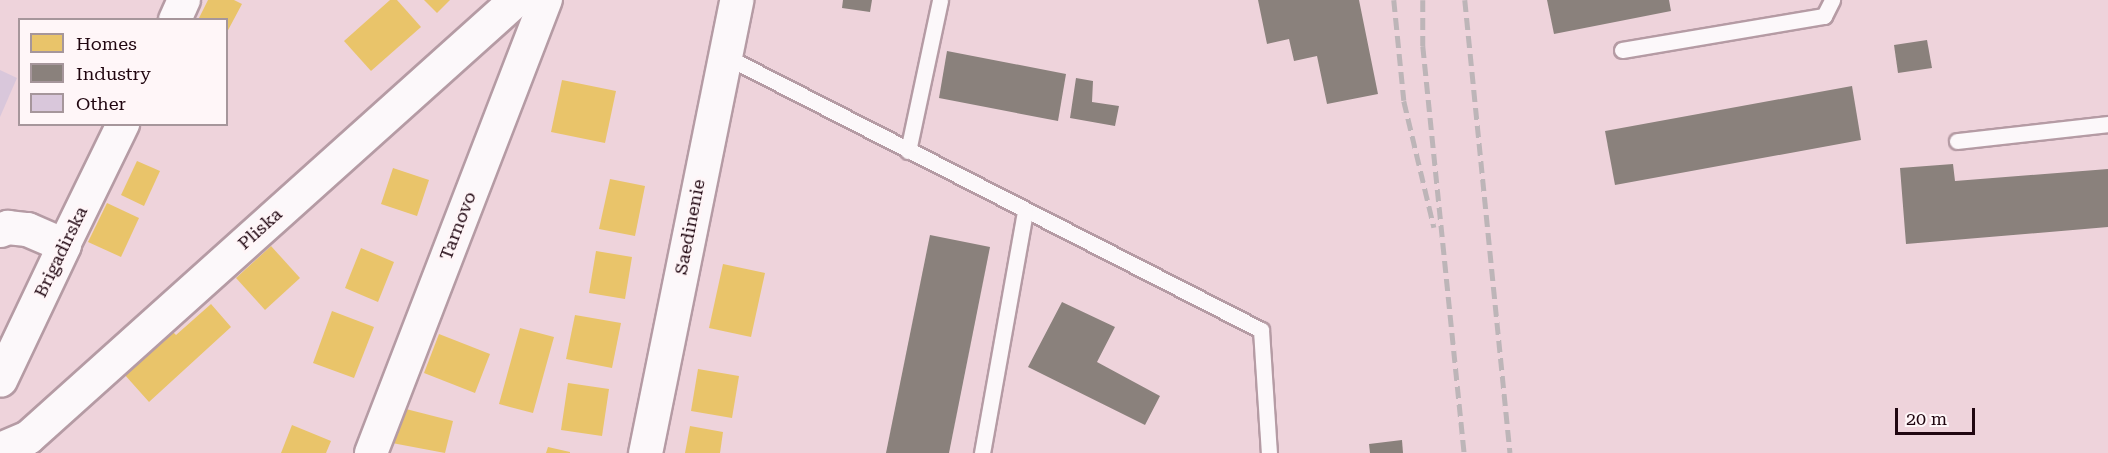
<!DOCTYPE html>
<html>
<head>
<meta charset="utf-8">
<style>
	body { margin:0 }
	#map { position:relative; width:2108px; height:453px; overflow:hidden; background:#eed3db; font-family:"Roboto Serif",serif }
	div>[style] { position:absolute }
	[style*='--x'] { left:calc(var(--x)*1px); top:calc(var(--y)*1px); width:calc(var(--w)*1px); rotate:calc(var(--a)*1deg) }
	.homes>* { inset:0; background:#e9c46a }
	.industry>* { inset:0; background:#8a817c }
	.building>* { inset:0; background:#d9c7db }
	.roads { filter:drop-shadow(2px 0 #b59ba4) drop-shadow(-2px 0 #b59ba4) drop-shadow(0 2px #b59ba4) drop-shadow(0 -2px #b59ba4) }
	.lane>* { height:15px; margin:-7.5px; padding:0 7.5px; transform-origin:7.5px; border-radius:7.5px; background:#fcf8fa }
	.street>* { height:32px; margin:-16px; padding:0 16px; transform-origin:16px; border-radius:16px; background:#fcf8fa }
	.secondary>* { height:33px; margin:-16.5px; padding:0 16.5px; transform-origin:16.5px; border-radius:16.5px; background:#fcf8fa }
	.rail>* { height:4.5px; margin-top:-2.25px; transform-origin:0; background:repeating-linear-gradient(90deg,#bdb5b8 0 12px,transparent 0 18px) }
	span { translate:-50% -50%; white-space:nowrap; text-align:center; line-height:1.15; -webkit-text-stroke:6px #fff6f8; paint-order:stroke }
	.street-label { font-size:18px; color:#200610 }
	.legend { position:absolute; left:18px; top:18px; width:210px; height:108px; box-sizing:border-box; background:#fff6f8; border:2px solid #a6969b; margin:0; padding:8px 10px; list-style:none; font-size:18px; color:#200610 }
	.legend li { display:flex; align-items:center; gap:12px; height:30px }
	.legend b { width:30px; border:2px solid #a6969b }
	.scale { position:absolute; left:1895px; top:408px; width:80px; height:27px; box-sizing:border-box; border:3px solid #200610; border-top:0; padding-left:8px; font-size:18px; line-height:21px; white-space:nowrap; color:#200610; -webkit-text-stroke:4px #fff6f8; paint-order:stroke }
</style>
</head>
<body>
<div id="map">
	<div class="homes">
		<i style="clip-path:polygon(208px 0,234px 0,242px 4px,226px 34px,226px 20px,198px 20px)"></i>
		<i style="clip-path:polygon(390px 0,397px 0,421px 27px,371px 71px,344px 41px)"></i>
		<i style="clip-path:polygon(424px 0,450px 0,437px 13px)"></i>
		<i style="clip-path:polygon(562px 80px,616px 91px,605px 143px,551px 132px)"></i>
		<i style="clip-path:polygon(137px 161px,160px 171px,144px 206px,121px 195px)"></i>
		<i style="clip-path:polygon(393px 168px,429px 180px,417px 216px,381px 204px)"></i>
		<i style="clip-path:polygon(610px 179px,645px 186px,635px 236px,599px 229px)"></i>
		<i style="clip-path:polygon(107px 203px,139px 218px,121px 257px,88px 242px)"></i>
		<i style="clip-path:polygon(271px 246px,300px 278px,265px 310px,236px 278px)"></i>
		<i style="clip-path:polygon(361px 248px,394px 262px,378px 302px,345px 288px)"></i>
		<i style="clip-path:polygon(596px 251px,632px 257px,625px 299px,589px 293px)"></i>
		<i style="clip-path:polygon(723px 264px,765px 273px,751px 337px,709px 328px)"></i>
		<i style="clip-path:polygon(211px 304px,231px 327px,149px 402px,124px 374px,172px 331px,176px 335px)"></i>
		<i style="clip-path:polygon(332px 311px,374px 327px,354px 378px,313px 363px)"></i>
		<i style="clip-path:polygon(575px 315px,621px 323px,612px 368px,566px 359px)"></i>
		<i style="clip-path:polygon(520px 328px,554px 337px,533px 413px,499px 404px)"></i>
		<i style="clip-path:polygon(439px 334px,490px 354px,475px 393px,424px 373px)"></i>
		<i style="clip-path:polygon(698px 369px,739px 376px,732px 418px,691px 411px)"></i>
		<i style="clip-path:polygon(568px 383px,609px 389px,602px 436px,561px 430px)"></i>
		<i style="clip-path:polygon(402px 408px,453px 421px,445px 453px,392px 443px)"></i>
		<i style="clip-path:polygon(292px 425px,331px 441px,326px 453px,281px 453px)"></i>
		<i style="clip-path:polygon(690px 426px,723px 432px,720px 453px,685px 453px)"></i>
		<i style="clip-path:polygon(548px 447px,570px 452px,570px 453px,546px 453px)"></i>
	</div>
	<div class="industry">
		<i style="clip-path:polygon(843px 0,872px 0,870px 12px,842px 8px)"></i>
		<i style="clip-path:polygon(1258px 0,1359px 0,1378px 94px,1327px 104px,1317px 56px,1294px 61px,1289px 39px,1267px 44px)"></i>
		<i style="clip-path:polygon(1547px 0,1669px 0,1671px 11px,1554px 34px)"></i>
		<i style="clip-path:polygon(1927px 40px,1932px 68px,1898px 73px,1894px 45px)"></i>
		<i style="clip-path:polygon(947px 51px,1066px 74px,1058px 121px,939px 98px)"></i>
		<i style="clip-path:polygon(1076px 78px,1093px 81px,1092px 102px,1119px 106px,1115px 126px,1070px 118px)"></i>
		<i style="clip-path:polygon(1852px 86px,1861px 140px,1615px 185px,1605px 131px)"></i>
		<i style="clip-path:polygon(1953px 164px,1955px 181px,2108px 169px,2108px 227px,1906px 244px,1900px 168px)"></i>
		<i style="clip-path:polygon(930px 235px,990px 247px,949px 453px,886px 453px)"></i>
		<i style="clip-path:polygon(1062px 302px,1115px 327px,1097px 362px,1160px 396px,1145px 425px,1028px 367px)"></i>
		<i style="clip-path:polygon(1402px 440px,1403px 453px,1370px 453px,1369px 444px)"></i>
	</div>
	<div class="building">
		<i style="clip-path:polygon(0 70px,17px 78px,0 117px)"></i>
	</div>
	<div class="roads">
		<div class="lane">
			<i style="--x:1622;--y:50;--w:205;--a:-9.6"></i>
			<i style="--x:1824;--y:16;--w:18;--a:-63"></i>
			<i style="--x:725;--y:56;--w:602;--a:27.08"></i>
			<i style="--x:1261;--y:330;--w:123;--a:86.3"></i>
			<i style="--x:1957;--y:141;--w:152;--a:-6.4"></i>
			<i style="--x:908;--y:151;--w:154;--a:-78"></i>
			<i style="--x:982;--y:453;--w:245;--a:-79.9"></i>
		</div>
		<div class="street">
			<i style="--x:175;--y:20;--w:22;--a:-66"></i>
			<i style="--x:64;--y:245;--w:135;--a:-64"></i>
			<i style="--x:371;--y:453;--w:486;--a:-68.9"></i>
		</div>
		<div class="secondary">
			<i style="--x:0;--y:230;--w:8;--a:-23"></i>
			<i style="--x:7;--y:227;--w:20;--a:6"></i>
			<i style="--x:27;--y:229;--w:40;--a:23.4"></i>
			<i style="--x:64;--y:245;--w:149;--a:115.4"></i>
			<i style="--x:0;--y:449;--w:30;--a:-23"></i>
			<i style="--x:28;--y:437;--w:654;--a:-41.9"></i>
			<i style="--x:645;--y:453;--w:462;--a:-78.6"></i>
		</div>
	</div>
	<div class="rail">
		<i style="--x:1394;--y:0;--w:101;--a:84.3"></i>
		<i style="--x:1404;--y:101;--w:130;--a:76.6"></i>
		<i style="--x:1423;--y:0;--w:46;--a:90"></i>
		<i style="--x:1423;--y:46;--w:409;--a:84.2"></i>
		<i style="--x:1465;--y:0;--w:455;--a:84.3"></i>
	</div>
	<div class="street-label">
		<span style="left:458px;top:226px;rotate:-69deg">Tarnovo</span>
		<span style="left:690px;top:227px;rotate:-79deg">Saedinenie</span>
		<span style="left:260px;top:229px;rotate:-42deg">Pliska</span>
		<span style="left:61px;top:252px;rotate:-64deg">Brigadirska</span>
	</div>
	<ul class="legend">
	<li><b style="height:16px;background:#e9c46a"></b>Homes</li>
	<li><b style="height:16px;background:#8a817c"></b>Industry</li>
	<li><b style="height:16px;background:#d9c7db"></b>Other</li>
	</ul>
	<div class="scale">20 m</div>
</div>
</body>
</html>
